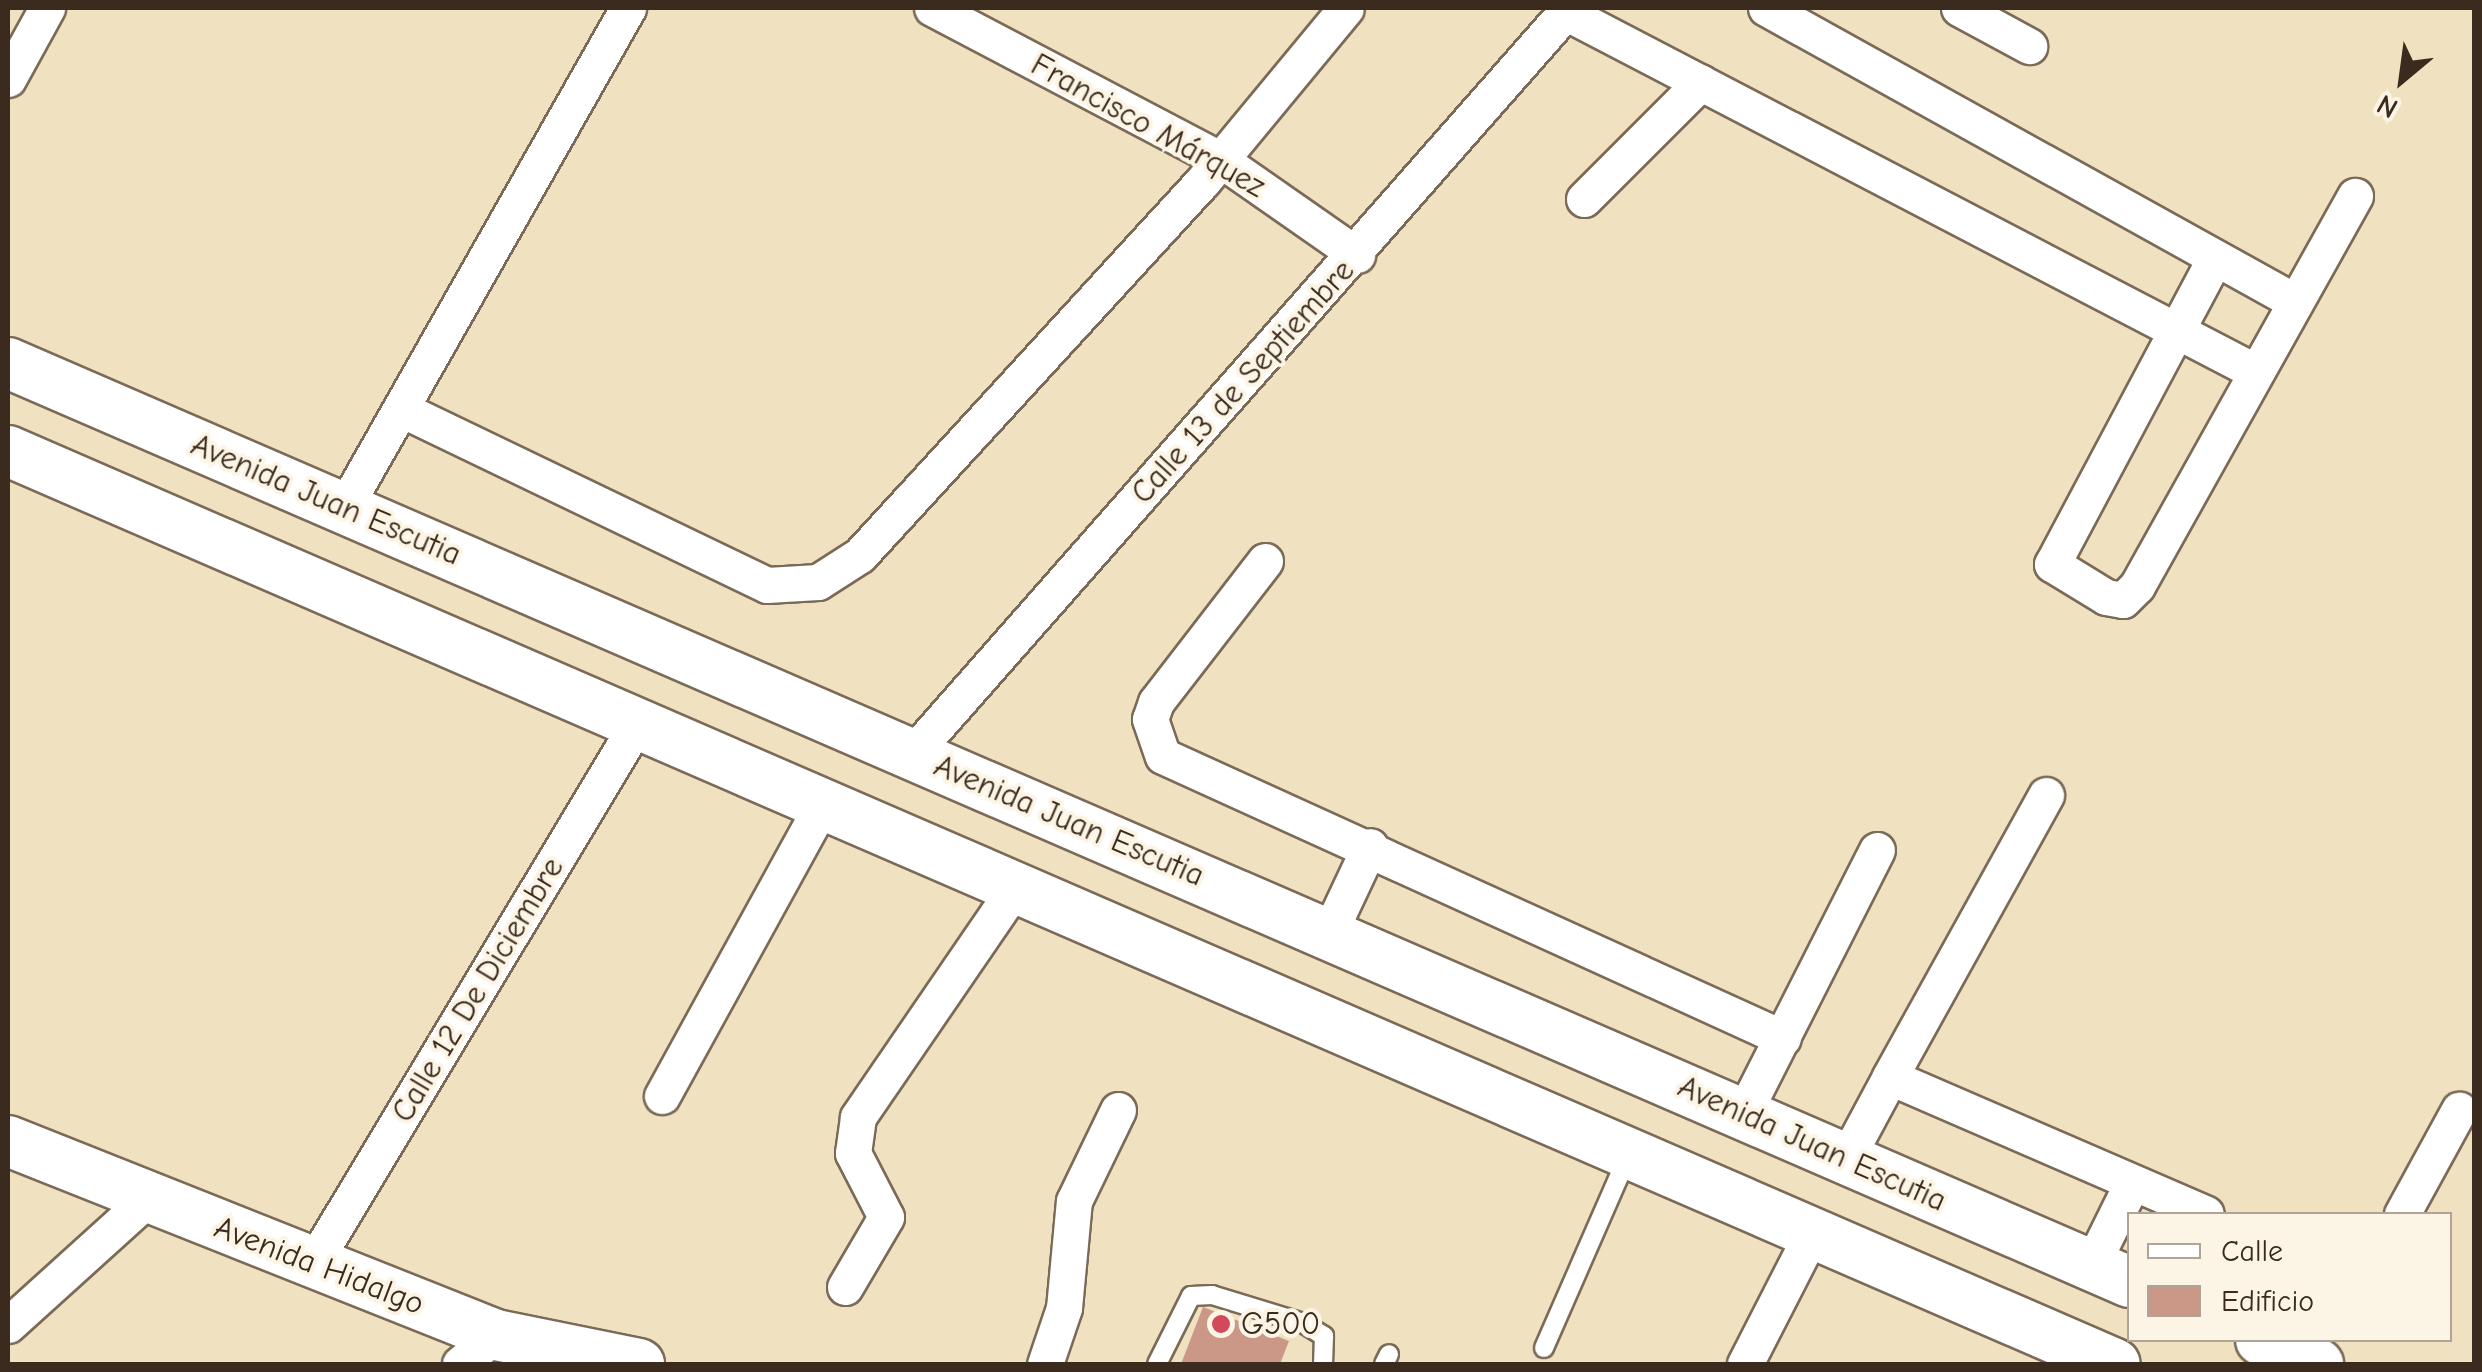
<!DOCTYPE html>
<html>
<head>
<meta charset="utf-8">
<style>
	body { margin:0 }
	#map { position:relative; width:2482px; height:1372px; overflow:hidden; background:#f0e1c1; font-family:"Comic Neue",sans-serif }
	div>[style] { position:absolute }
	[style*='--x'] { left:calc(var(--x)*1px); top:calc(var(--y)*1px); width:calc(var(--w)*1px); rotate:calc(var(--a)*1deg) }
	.building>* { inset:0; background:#cb9887 }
	.roads { filter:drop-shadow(2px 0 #7a6a57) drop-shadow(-2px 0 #7a6a57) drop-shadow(0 2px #7a6a57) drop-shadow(0 -2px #7a6a57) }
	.lane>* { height:18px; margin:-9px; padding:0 9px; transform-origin:9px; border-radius:9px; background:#fff }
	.street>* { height:35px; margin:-17.5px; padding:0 17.5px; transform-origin:17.5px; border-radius:17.5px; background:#fff }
	.secondary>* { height:50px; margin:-25px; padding:0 25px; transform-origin:25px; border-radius:25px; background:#fff }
	.dots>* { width:28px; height:28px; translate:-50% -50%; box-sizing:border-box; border:5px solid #fcf5e5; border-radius:50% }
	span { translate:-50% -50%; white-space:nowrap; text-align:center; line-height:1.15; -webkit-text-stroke:8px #fcf5e5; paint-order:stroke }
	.street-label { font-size:32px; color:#3b2a1e }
	.poi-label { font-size:32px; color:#3b2a1e }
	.left { translate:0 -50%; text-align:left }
	.frame { position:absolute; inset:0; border:10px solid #3b2a1e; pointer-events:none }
	.legend { position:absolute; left:2127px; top:1212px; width:325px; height:130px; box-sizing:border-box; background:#fcf5e5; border:2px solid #afa495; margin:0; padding:12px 18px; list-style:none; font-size:30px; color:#3b2a1e }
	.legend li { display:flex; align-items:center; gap:20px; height:50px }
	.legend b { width:50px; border:2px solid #afa495 }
	.north { position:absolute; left:2352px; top:30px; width:100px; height:100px; -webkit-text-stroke:8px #fcf5e5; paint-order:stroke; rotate:209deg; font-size:28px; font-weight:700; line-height:40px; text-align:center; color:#3b2a1e }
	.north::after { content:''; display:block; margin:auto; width:35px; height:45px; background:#3b2a1e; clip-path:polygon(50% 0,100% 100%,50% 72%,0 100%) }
</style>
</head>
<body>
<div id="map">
	<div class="building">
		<i style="clip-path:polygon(1203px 1307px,1289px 1341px,1280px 1364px,1181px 1364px)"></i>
	</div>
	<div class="roads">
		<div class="lane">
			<i style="--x:1544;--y:1348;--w:210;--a:-66.4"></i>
			<i style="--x:1157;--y:1364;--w:76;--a:-63.4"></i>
			<i style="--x:1191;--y:1296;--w:21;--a:-3"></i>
			<i style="--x:1212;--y:1295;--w:95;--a:17.1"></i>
			<i style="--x:1303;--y:1323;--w:25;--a:32"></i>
			<i style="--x:1324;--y:1336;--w:28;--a:92"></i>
			<i style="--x:1384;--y:1364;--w:11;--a:-63"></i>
		</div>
		<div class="street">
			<i style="--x:932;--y:8;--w:327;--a:27.7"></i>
			<i style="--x:1221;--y:160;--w:166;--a:34.9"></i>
			<i style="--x:1766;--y:8;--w:604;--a:29.03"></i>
			<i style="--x:1959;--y:8;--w:80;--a:28.5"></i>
			<i style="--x:1565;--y:12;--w:777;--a:27.52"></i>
			<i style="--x:8;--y:79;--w:81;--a:-61.2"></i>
			<i style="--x:1584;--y:199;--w:165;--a:-45"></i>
			<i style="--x:2215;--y:258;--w:347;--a:118"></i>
			<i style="--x:2052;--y:564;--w:63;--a:31.4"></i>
			<i style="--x:2106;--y:597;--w:17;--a:10"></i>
			<i style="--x:2123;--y:600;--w:20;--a:-45"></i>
			<i style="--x:2137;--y:586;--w:447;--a:-60.8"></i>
			<i style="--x:401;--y:409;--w:406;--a:25.7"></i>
			<i style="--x:767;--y:585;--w:51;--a:-3.4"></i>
			<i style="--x:818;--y:582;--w:50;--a:-32.7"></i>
			<i style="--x:860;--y:555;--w:507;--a:-47.48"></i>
			<i style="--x:1203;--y:181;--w:224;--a:-50.4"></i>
			<i style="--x:344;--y:508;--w:575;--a:-60.4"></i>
			<i style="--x:1265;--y:561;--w:178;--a:127.7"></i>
			<i style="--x:1156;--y:702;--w:18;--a:109"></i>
			<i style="--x:1150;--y:719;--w:39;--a:71"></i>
			<i style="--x:1163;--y:756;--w:681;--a:24.46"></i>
			<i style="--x:913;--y:753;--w:993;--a:-48.63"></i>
			<i style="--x:2046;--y:795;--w:322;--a:119"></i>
			<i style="--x:1890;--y:1077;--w:344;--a:23.4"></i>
			<i style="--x:1329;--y:933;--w:96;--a:-64.8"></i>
			<i style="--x:662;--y:1096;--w:340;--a:-61.2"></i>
			<i style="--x:1743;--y:1114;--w:296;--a:-63.1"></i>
			<i style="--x:1846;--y:1159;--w:93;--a:-61.8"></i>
			<i style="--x:2402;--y:1214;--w:119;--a:-61.3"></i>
			<i style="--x:315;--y:1260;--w:631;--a:-59.01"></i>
			<i style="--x:2091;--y:1266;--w:93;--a:-63.7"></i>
			<i style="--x:845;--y:1287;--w:81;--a:-59.6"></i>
			<i style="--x:886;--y:1217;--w:72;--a:-117.3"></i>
			<i style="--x:853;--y:1153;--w:36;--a:-82"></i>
			<i style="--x:858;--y:1117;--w:283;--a:-55.6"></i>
			<i style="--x:8;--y:1325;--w:183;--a:-42.1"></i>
			<i style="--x:460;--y:1364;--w:46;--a:-38.9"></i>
			<i style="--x:1045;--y:1364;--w:59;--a:-71.3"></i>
			<i style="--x:1064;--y:1308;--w:107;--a:-84.7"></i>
			<i style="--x:1074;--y:1201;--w:101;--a:-64.2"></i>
			<i style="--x:1745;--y:1364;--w:149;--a:-62.9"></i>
		</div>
		<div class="secondary">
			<i style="--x:8;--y:363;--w:2312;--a:23.42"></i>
			<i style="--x:8;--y:451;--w:2296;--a:23.43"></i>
			<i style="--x:8;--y:1141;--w:525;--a:21.68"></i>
			<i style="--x:496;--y:1335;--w:146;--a:11.5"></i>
			<i style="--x:2261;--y:1340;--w:62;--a:22.8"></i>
		</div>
	</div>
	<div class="dots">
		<i style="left:1221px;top:1324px;background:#d1495b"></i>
	</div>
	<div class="street-label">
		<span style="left:1148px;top:126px;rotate:29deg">Francisco Márquez</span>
		<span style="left:1243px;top:382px;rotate:-48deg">Calle 13 de Septiembre</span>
		<span style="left:326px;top:500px;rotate:23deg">Avenida Juan Escutia</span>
		<span style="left:1069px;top:821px;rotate:23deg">Avenida Juan Escutia</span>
		<span style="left:478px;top:990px;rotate:-59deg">Calle 12 De Diciembre</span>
		<span style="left:1812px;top:1144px;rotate:24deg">Avenida Juan Escutia</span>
		<span style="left:319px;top:1266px;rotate:21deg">Avenida Hidalgo</span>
	</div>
	<div class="poi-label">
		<span class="left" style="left:1241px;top:1324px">G500</span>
	</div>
	<div class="frame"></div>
	<ul class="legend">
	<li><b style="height:12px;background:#fff"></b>Calle</li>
	<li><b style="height:28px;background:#cb9887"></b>Edificio</li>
	</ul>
	<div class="north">N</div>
</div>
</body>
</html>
